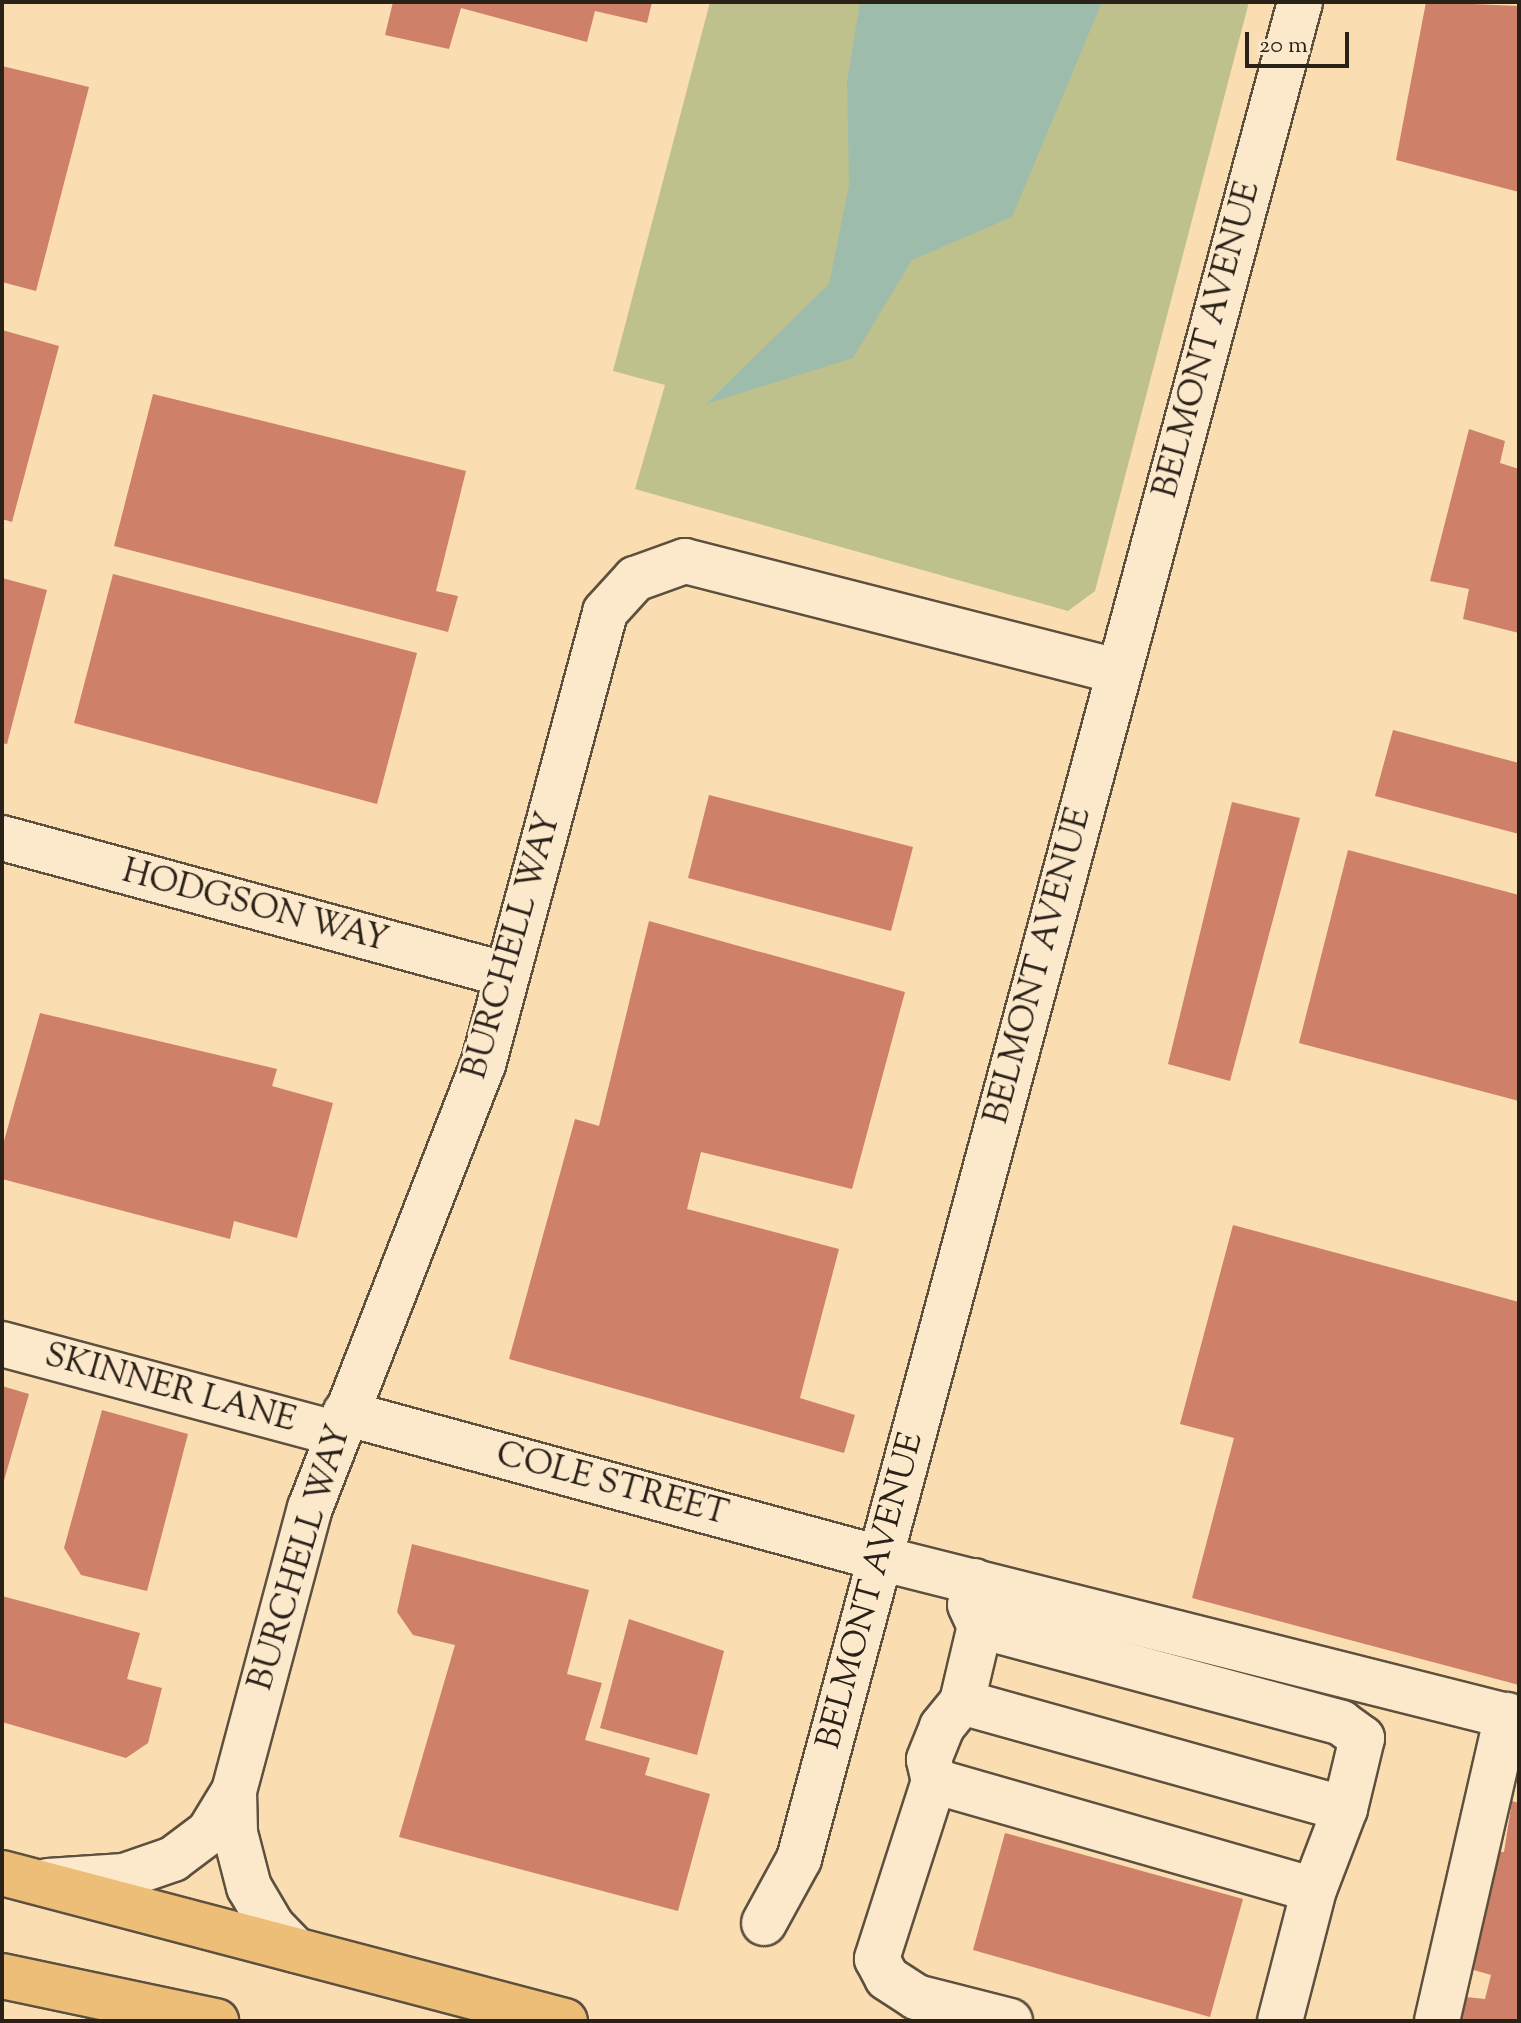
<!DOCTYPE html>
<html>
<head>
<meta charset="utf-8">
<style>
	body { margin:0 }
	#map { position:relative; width:1521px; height:2023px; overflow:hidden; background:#faddb1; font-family:"Sorts Mill Goudy",serif }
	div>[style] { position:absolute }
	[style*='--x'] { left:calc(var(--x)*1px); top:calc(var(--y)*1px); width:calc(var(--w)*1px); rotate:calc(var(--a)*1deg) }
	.green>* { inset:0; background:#bec18c }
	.water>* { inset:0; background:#9ebcac }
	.building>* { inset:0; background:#ce8068 }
	.roads { filter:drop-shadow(2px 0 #5e503f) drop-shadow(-2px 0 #5e503f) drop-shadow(0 2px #5e503f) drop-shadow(0 -2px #5e503f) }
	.minor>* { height:44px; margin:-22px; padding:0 22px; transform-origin:22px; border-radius:22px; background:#fce9cc }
	.highway>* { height:44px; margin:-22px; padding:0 22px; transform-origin:22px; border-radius:22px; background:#edbe78 }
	span { translate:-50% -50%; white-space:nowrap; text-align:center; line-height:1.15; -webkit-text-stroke:6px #fce9cc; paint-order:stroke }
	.street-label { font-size:34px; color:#2a2119 }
	.frame { position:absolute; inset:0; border:4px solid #2a2119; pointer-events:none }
	.scale { position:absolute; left:1245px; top:32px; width:104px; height:36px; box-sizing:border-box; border:4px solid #2a2119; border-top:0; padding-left:10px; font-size:24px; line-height:28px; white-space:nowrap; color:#2a2119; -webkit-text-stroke:6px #fce9cc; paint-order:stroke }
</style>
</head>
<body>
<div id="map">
	<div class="green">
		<i style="clip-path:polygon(710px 2px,1249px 2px,1095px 591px,1068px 611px,635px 489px,665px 385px,613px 371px)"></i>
	</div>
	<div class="water">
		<i style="clip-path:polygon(860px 2px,1102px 2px,1012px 217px,912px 260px,853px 358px,706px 404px,829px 284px,849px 185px,847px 81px)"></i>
	</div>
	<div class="building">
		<i style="clip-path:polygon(393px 2px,652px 2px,647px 23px,595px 11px,587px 42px,461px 8px,449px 49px,385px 35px)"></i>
		<i style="clip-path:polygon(1426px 2px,1519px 6px,1519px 192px,1396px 160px)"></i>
		<i style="clip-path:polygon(2px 66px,89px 87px,36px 291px,2px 282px)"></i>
		<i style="clip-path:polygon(2px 330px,59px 346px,12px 522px,2px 519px)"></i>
		<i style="clip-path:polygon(153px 394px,466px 471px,436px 591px,458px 596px,448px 632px,114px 546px)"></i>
		<i style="clip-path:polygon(1469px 429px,1505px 441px,1500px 463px,1519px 469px,1519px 633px,1463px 619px,1469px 589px,1430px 581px)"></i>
		<i style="clip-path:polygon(113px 574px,417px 653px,377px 804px,74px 723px)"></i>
		<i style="clip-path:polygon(2px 578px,47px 590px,7px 744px,2px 743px)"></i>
		<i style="clip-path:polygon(1393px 730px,1519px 763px,1519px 834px,1375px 796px)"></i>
		<i style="clip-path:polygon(709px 795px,913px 847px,891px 931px,688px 878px)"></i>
		<i style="clip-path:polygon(1232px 802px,1300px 818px,1230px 1081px,1168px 1064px)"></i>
		<i style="clip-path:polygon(1348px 850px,1519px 895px,1519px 1101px,1299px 1043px)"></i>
		<i style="clip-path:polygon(649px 921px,905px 992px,852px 1189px,701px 1152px,687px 1209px,839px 1249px,800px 1398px,855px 1415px,844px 1453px,509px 1359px,575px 1119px,599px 1126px)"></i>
		<i style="clip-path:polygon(40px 1013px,277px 1069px,272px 1086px,333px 1103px,297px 1238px,234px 1221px,230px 1239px,2px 1179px,2px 1148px)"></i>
		<i style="clip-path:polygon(1233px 1225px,1519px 1302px,1519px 1685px,1192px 1598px,1234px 1438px,1180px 1424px)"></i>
		<i style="clip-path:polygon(2px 1386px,29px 1394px,3px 1484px,2px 1484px)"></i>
		<i style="clip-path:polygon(102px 1410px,188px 1434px,147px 1591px,81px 1575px,64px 1548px)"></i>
		<i style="clip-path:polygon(412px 1544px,589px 1590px,567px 1674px,602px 1683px,585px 1740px,650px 1758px,645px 1775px,710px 1794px,678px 1911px,399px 1837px,455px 1645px,413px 1635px,397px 1612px)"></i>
		<i style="clip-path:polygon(2px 1596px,140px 1633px,127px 1679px,162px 1688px,148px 1743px,126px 1758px,2px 1722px)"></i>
		<i style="clip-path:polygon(629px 1619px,724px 1651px,697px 1755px,600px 1728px)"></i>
		<i style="clip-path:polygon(1512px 1801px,1519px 1803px,1519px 2021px,1446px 2021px,1456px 1996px,1485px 1999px,1491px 1975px,1460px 1966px,1487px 1851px,1504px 1852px)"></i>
		<i style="clip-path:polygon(1005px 1833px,1243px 1899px,1210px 2017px,973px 1950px)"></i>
	</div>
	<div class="roads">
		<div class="minor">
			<i style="--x:2;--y:838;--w:523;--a:15.18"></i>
			<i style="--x:2;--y:1344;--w:347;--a:15"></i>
			<i style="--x:345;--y:1413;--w:553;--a:15.19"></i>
			<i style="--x:879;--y:1558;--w:660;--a:14.12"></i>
			<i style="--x:974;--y:1581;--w:24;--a:99"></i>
			<i style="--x:970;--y:1605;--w:23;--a:65"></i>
			<i style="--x:980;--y:1626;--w:374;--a:15"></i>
			<i style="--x:1341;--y:1723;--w:26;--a:36"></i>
			<i style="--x:1362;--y:1738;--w:73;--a:103.5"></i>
			<i style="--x:1345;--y:1809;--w:398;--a:-164.4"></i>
			<i style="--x:962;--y:1702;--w:32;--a:129"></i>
			<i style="--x:942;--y:1727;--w:35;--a:112"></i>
			<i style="--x:929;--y:1760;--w:22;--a:77"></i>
			<i style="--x:934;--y:1781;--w:395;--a:16"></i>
			<i style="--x:1314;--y:1890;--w:87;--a:-69.1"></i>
			<i style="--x:962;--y:1702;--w:78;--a:-76.7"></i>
			<i style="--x:934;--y:1781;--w:187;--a:107.8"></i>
			<i style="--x:877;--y:1959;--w:21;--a:62"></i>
			<i style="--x:887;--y:1978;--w:35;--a:33"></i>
			<i style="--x:916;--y:1997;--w:97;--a:14.3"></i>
			<i style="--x:234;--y:1791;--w:42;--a:88.6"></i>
			<i style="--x:235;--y:1833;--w:56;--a:75.5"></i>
			<i style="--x:249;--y:1887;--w:45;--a:59.5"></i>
			<i style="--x:272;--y:1926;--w:33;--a:46"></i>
			<i style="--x:48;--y:1881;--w:76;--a:-3.8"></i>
			<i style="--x:124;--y:1876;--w:52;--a:-19.1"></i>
			<i style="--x:173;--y:1859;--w:45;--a:-36.9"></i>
			<i style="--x:209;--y:1832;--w:48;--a:-58.6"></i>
			<i style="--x:234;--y:1791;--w:293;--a:-75"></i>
			<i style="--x:310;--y:1508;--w:476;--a:-68.7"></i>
			<i style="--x:483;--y:1065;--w:469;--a:-74.9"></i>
			<i style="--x:605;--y:612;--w:45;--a:-47.7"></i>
			<i style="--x:635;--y:579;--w:53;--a:-19.8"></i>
			<i style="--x:685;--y:561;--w:447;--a:14.3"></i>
			<i style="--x:764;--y:1923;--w:73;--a:-61.3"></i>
			<i style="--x:799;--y:1859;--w:1923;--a:-74.9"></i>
			<i style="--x:1280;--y:2021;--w:135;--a:-75.5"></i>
			<i style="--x:1437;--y:2021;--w:314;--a:-77.1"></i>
		</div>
		<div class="highway">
			<i style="--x:2;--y:1873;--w:582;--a:14.73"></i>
			<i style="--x:2;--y:1976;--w:219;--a:11.9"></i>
		</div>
	</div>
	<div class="street-label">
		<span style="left:1208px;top:340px;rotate:-75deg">BELMONT AVENUE</span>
		<span style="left:255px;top:907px;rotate:15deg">HODGSON WAY</span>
		<span style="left:513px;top:946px;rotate:-74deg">BURCHELL WAY</span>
		<span style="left:1039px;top:966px;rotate:-75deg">BELMONT AVENUE</span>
		<span style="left:170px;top:1389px;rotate:15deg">SKINNER LANE</span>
		<span style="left:612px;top:1485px;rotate:15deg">COLE STREET</span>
		<span style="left:301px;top:1558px;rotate:-73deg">BURCHELL WAY</span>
		<span style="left:871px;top:1591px;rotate:-75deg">BELMONT AVENUE</span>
	</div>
	<div class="frame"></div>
	<div class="scale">20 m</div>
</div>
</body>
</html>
